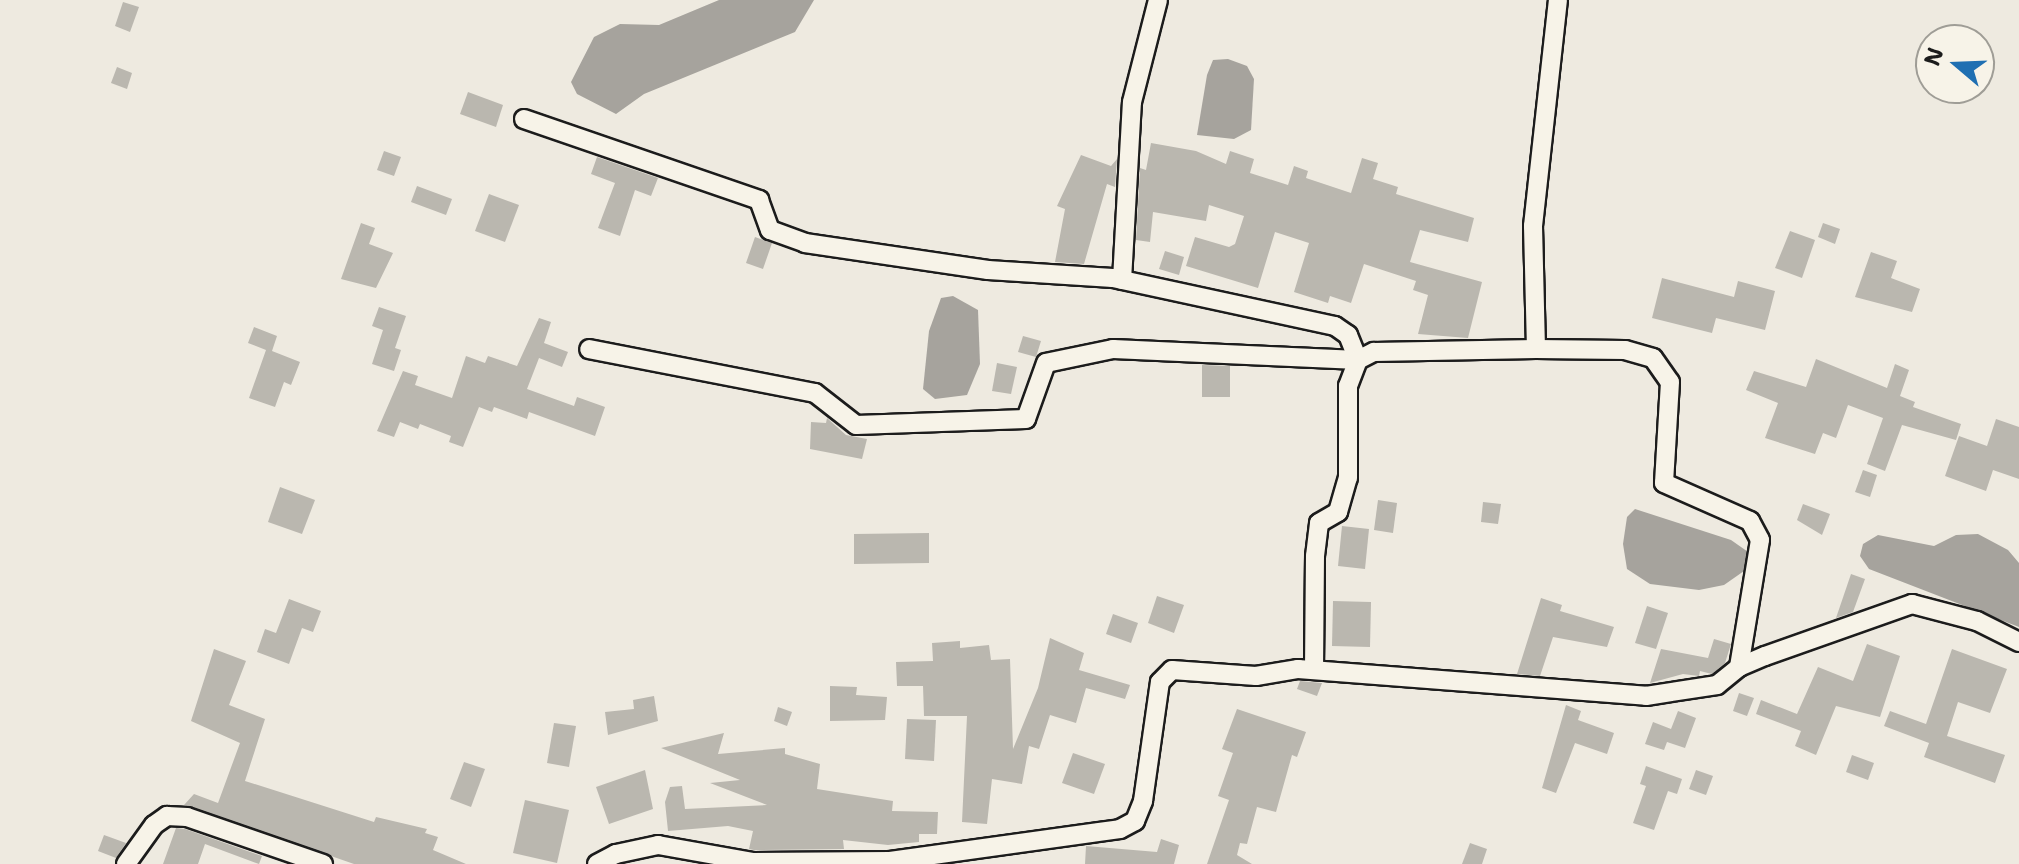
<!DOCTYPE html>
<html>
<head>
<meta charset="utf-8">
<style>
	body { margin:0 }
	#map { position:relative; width:2019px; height:864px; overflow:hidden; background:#eeeae0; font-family:"Shantell Sans",sans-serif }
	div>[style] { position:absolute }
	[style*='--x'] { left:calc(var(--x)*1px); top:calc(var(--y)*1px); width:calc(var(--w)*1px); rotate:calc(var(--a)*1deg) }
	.water>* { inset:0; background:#a6a39d }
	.building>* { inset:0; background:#bab7af }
	.roads { filter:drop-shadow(2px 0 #1c1c1c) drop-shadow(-2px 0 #1c1c1c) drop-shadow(0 2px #1c1c1c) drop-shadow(0 -2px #1c1c1c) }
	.street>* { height:18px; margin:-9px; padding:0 9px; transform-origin:9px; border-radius:9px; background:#f7f3e8 }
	span { translate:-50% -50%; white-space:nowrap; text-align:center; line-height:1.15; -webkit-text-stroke:6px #f7f3e8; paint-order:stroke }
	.north { position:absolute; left:1915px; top:24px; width:80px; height:80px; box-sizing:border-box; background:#f7f3e8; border:2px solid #9f9d96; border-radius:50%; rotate:289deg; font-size:22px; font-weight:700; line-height:32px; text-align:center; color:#1c1c1c }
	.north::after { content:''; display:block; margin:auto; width:28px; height:36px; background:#1f6fb2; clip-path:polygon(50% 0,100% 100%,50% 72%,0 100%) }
</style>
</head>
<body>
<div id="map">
	<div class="water">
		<i style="clip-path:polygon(719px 0,814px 0,795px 32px,644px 94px,616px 114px,577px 94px,571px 82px,594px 37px,620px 24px,659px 25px)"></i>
		<i style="clip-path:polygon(1228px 59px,1247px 66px,1254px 79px,1251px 130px,1234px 139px,1197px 135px,1207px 75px,1213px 60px)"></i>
		<i style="clip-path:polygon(953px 296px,978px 310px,980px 364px,967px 395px,935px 399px,923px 389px,929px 331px,941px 298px)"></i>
		<i style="clip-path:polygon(1635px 509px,1731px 540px,1751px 554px,1744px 571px,1724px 585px,1699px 590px,1650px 584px,1627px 569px,1623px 544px,1627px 517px)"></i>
		<i style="clip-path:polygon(1978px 534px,2008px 550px,2019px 563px,2019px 627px,1869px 569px,1860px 556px,1863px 544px,1878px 535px,1934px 546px,1956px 535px)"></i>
	</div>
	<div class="building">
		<i style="clip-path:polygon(123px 2px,139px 7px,130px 32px,115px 26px)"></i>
		<i style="clip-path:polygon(117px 67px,132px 73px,127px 89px,111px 83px)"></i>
		<i style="clip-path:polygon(468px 92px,503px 105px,496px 127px,460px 114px)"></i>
		<i style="clip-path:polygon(1151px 143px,1196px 151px,1226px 164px,1230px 151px,1254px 159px,1250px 173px,1288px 185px,1294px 166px,1308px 171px,1306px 178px,1351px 193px,1362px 158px,1378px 163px,1373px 179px,1398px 187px,1396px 194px,1474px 218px,1468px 242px,1420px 230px,1410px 262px,1482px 282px,1468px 338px,1418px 334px,1428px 295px,1413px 290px,1416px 281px,1364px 264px,1351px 303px,1330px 296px,1328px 303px,1294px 292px,1309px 243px,1275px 232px,1258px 288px,1186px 266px,1195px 237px,1229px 247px,1235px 244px,1244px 216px,1209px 205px,1206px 221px,1153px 212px,1150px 242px,1136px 240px,1140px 168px,1146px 170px)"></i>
		<i style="clip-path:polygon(384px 151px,401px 157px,394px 176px,377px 170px)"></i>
		<i style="clip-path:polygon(1081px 155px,1111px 166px,1117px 159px,1115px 187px,1107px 184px,1084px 264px,1055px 262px,1065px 209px,1057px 206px)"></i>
		<i style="clip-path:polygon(597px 157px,658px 178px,651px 196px,635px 190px,620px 236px,598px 228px,615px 183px,591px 174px)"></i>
		<i style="clip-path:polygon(417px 186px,452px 199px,446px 215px,411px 202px)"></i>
		<i style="clip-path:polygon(489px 194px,519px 205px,505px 242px,475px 231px)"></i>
		<i style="clip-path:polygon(361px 223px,375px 228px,369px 244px,393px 253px,376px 288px,341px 279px)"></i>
		<i style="clip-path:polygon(1823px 223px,1840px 229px,1835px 244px,1818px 237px)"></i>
		<i style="clip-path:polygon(1790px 231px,1815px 240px,1802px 278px,1775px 268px)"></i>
		<i style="clip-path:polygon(755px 237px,772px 243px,763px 269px,746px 263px)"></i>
		<i style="clip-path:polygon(1165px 251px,1184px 257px,1179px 275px,1159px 269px)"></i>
		<i style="clip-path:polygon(1871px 252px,1897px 261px,1891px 278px,1920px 289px,1912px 312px,1855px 297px)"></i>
		<i style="clip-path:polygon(1662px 278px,1734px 297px,1738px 281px,1775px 291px,1765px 330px,1716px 318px,1712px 333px,1652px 318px)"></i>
		<i style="clip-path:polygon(379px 307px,406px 316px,395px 348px,401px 350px,394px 371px,372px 364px,383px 330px,372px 326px)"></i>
		<i style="clip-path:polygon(539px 318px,551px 322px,544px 343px,568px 352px,562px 367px,539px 358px,527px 389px,574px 406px,577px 397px,605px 407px,595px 436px,529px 412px,527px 419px,494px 407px,492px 412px,479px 407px,463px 447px,449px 442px,451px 436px,420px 424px,418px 429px,400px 422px,394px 437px,377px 431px,403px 371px,418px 376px,415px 385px,452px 398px,466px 356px,485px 363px,488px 356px,517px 366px)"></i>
		<i style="clip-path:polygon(254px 327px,277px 336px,272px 351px,300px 362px,291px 385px,284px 382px,275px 407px,249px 398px,266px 350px,248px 343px)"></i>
		<i style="clip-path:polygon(1023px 336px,1041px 341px,1036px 357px,1018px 352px)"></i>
		<i style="clip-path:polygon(1816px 359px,1887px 388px,1895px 364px,1909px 370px,1900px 396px,1915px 402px,1913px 407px,1961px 424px,1956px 440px,1902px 425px,1885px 471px,1867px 464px,1883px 418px,1848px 405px,1836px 438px,1823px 433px,1815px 454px,1765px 438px,1778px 403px,1746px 390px,1754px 371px,1806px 387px)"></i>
		<i style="clip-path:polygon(997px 363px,1017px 367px,1011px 394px,992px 391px)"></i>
		<i style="clip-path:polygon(1202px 365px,1230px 366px,1230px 397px,1202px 397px)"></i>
		<i style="clip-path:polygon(827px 418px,846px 435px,867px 439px,862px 459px,810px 449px,811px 422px,826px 423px)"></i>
		<i style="clip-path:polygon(1996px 419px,2019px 427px,2019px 479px,1993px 470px,1986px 491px,1945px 476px,1959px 436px,1987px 446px)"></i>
		<i style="clip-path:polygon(1863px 470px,1877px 475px,1870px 497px,1855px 492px)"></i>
		<i style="clip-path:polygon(280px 487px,315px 500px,302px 534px,268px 522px)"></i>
		<i style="clip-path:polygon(1378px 500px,1397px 503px,1393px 533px,1374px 530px)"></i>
		<i style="clip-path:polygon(1483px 502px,1501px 504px,1498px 524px,1481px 522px)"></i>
		<i style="clip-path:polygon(1803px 504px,1830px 514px,1822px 535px,1797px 520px)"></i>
		<i style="clip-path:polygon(1342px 526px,1369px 529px,1365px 569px,1338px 566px)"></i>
		<i style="clip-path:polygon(929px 533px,929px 563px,854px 564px,854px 534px)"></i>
		<i style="clip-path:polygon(1851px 574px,1865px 579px,1853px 612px,1836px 618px)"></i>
		<i style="clip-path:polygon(1157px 596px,1184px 605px,1174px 633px,1148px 623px)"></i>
		<i style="clip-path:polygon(1541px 598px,1562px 605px,1560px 611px,1614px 627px,1607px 647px,1553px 637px,1540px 676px,1517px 674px)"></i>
		<i style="clip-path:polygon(289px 599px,321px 611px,313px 632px,302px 628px,289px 664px,257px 652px,265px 629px,276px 633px)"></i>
		<i style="clip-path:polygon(1333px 601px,1371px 602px,1370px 647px,1332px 646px)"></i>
		<i style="clip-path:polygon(1647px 606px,1668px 613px,1656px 649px,1635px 643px)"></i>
		<i style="clip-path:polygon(1113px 614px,1138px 623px,1131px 643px,1106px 634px)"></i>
		<i style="clip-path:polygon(1050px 638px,1084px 653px,1079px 670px,1130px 685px,1125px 699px,1086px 688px,1076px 723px,1050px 715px,1039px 749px,1029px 746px,1022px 784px,992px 779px,987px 824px,962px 822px,967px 716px,924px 716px,923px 686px,897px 686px,896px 662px,933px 661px,932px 643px,960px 641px,960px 648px,989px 645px,991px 660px,1010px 659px,1013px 749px,1038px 688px)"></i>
		<i style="clip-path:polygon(1714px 639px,1731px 644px,1725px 663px,1712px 674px,1700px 671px,1699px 676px,1683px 674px,1650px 683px,1661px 649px,1708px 658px)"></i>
		<i style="clip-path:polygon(1867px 644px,1900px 656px,1880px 717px,1836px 706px,1816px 755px,1795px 746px,1801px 731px,1756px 714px,1761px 700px,1797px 714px,1818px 667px,1853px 681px)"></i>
		<i style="clip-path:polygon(214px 649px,246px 661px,229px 705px,265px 719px,245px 781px,374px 822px,376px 817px,427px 829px,425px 833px,438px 837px,433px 850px,466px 864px,354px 864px,184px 805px,194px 794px,218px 803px,240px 743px,191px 721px)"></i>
		<i style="clip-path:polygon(1952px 649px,2007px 669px,1990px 713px,1958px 702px,1947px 736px,2005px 755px,1995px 783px,1924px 757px,1929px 743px,1884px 726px,1890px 711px,1926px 724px)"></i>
		<i style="clip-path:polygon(1300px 681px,1322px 683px,1317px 696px,1297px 689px)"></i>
		<i style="clip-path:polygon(830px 686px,857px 687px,856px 695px,887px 697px,885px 720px,830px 721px)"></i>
		<i style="clip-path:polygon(1739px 693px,1754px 698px,1747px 716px,1733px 711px)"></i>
		<i style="clip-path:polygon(654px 696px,658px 721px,608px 735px,605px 712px,634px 709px,633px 700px)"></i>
		<i style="clip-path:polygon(1566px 705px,1581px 711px,1578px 720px,1614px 733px,1607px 754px,1575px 743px,1556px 793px,1542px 788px)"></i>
		<i style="clip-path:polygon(778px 707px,792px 712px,787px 726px,774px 721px)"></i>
		<i style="clip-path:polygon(1237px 709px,1306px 732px,1297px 757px,1292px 755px,1276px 812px,1257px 807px,1247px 844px,1240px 843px,1237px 855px,1252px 864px,1207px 864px,1229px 800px,1218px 796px,1233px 753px,1222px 749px)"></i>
		<i style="clip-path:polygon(1678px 711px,1696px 718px,1685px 748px,1667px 742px,1664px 750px,1645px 744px,1653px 722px,1671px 729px)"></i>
		<i style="clip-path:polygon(907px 719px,936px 720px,934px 761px,905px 759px)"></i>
		<i style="clip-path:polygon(554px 723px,576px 726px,569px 767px,547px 763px)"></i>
		<i style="clip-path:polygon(724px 733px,718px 754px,785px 748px,785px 754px,820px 764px,817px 789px,893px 801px,892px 811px,938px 812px,937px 834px,919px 834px,919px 842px,888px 845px,843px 840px,844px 849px,754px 850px,749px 849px,753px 831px,728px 826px,668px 831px,665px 802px,670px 787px,682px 786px,685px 809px,767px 805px,710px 783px,740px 780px,661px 748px)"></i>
		<i style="clip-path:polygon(1073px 753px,1105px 764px,1094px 794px,1062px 783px)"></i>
		<i style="clip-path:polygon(1852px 755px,1874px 763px,1868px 780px,1846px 772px)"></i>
		<i style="clip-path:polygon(464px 762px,485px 769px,471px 807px,450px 799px)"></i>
		<i style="clip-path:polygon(1646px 766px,1682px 779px,1677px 794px,1668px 791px,1654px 830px,1633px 823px,1646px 786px,1640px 784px)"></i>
		<i style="clip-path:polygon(645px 770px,653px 809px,609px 824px,596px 787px)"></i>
		<i style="clip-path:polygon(1696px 770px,1713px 776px,1706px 795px,1689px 789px)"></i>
		<i style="clip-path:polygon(525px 800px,569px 810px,557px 863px,513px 853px)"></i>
		<i style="clip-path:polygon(176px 828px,185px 829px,262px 856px,259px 864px,205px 844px,198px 864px,163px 864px)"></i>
		<i style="clip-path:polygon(104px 835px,126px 843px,116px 858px,98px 851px)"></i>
		<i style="clip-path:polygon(1161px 839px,1179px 845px,1174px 864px,1085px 864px,1086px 846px,1157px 852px)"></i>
		<i style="clip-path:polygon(1470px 843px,1487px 849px,1482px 864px,1462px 864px)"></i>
	</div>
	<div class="roads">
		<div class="street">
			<i style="--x:524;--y:119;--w:249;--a:19"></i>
			<i style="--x:759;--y:200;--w:32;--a:70"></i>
			<i style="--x:770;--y:230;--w:37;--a:20"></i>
			<i style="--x:805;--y:243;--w:185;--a:8.4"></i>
			<i style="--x:988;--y:270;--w:125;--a:3.7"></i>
			<i style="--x:1113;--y:278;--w:227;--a:12.2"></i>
			<i style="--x:1335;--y:326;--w:16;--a:35"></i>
			<i style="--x:1348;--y:335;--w:27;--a:68"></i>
			<i style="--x:1358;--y:360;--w:245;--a:-177.4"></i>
			<i style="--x:1113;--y:349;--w:68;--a:168.2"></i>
			<i style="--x:1046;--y:363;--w:59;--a:109.7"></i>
			<i style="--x:1026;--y:419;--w:170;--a:178"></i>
			<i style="--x:856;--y:425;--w:52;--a:-142"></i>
			<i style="--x:815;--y:393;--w:230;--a:-169"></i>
			<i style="--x:1122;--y:280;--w:178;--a:-86.8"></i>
			<i style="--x:1132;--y:102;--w:105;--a:-75.7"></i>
			<i style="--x:1536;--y:349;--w:123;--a:-91.4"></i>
			<i style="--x:1533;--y:226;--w:227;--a:-83.7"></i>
			<i style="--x:1314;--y:670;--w:114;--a:-89.5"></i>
			<i style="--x:1315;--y:556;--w:33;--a:-83"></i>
			<i style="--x:1319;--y:523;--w:22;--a:-30"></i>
			<i style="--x:1338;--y:512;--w:35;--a:-74"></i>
			<i style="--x:1348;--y:478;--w:92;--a:-90"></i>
			<i style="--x:1348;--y:386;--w:28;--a:-69"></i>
			<i style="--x:1358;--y:360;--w:18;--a:-27"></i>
			<i style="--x:1374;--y:352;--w:162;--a:-1.1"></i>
			<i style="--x:1536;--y:349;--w:89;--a:0.6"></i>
			<i style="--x:1625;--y:350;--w:29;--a:16"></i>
			<i style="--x:1653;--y:358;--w:29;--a:55"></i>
			<i style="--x:1670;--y:382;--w:101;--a:93.4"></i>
			<i style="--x:1664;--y:483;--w:94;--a:23.8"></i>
			<i style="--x:1750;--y:521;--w:21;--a:62"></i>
			<i style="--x:1760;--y:540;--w:129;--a:99.4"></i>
			<i style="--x:126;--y:864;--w:48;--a:-54.3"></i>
			<i style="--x:154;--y:825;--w:16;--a:-35"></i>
			<i style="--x:167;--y:816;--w:20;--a:3"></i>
			<i style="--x:187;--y:817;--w:144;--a:19.1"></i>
			<i style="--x:597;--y:864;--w:21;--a:-28"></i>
			<i style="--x:616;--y:854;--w:43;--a:-12.1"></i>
			<i style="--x:658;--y:845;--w:97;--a:10.1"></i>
			<i style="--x:753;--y:862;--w:137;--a:-0.4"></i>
			<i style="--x:890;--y:861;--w:232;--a:-7.9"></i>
			<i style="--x:1120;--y:829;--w:17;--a:-28"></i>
			<i style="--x:1135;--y:821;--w:22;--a:-68"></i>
			<i style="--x:1143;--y:801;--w:120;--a:-81.9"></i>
			<i style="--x:1160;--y:682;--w:17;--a:-45"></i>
			<i style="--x:1172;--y:670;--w:84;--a:4.1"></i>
			<i style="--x:1256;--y:676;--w:43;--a:-9.5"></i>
			<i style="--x:1298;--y:669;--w:349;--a:4.4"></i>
			<i style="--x:1646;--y:696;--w:72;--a:-8.8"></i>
			<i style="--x:1717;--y:685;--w:28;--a:-39"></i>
			<i style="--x:1739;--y:667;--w:28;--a:-23"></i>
			<i style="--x:1765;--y:656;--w:156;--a:-19.5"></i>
			<i style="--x:1912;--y:604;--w:67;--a:14.7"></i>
			<i style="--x:1977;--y:621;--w:47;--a:26.6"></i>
		</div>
	</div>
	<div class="north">N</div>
</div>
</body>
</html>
